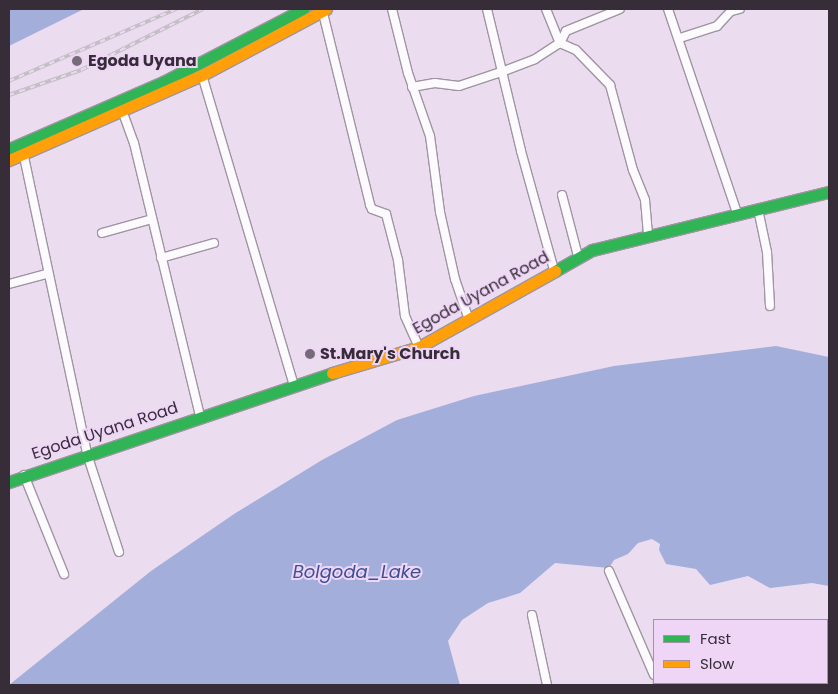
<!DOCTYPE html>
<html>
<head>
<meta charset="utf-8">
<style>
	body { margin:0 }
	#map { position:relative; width:838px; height:694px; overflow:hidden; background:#ebddef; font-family:Poppins,sans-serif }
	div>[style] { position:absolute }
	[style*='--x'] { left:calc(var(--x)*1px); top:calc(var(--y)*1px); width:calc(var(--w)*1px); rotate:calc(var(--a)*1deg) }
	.water>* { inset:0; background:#a4aedb }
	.roads { filter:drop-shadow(1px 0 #9f95a2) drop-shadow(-1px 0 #9f95a2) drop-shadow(0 1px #9f95a2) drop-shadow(0 -1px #9f95a2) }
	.street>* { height:8px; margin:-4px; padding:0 4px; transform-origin:4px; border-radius:4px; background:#fcfafd }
	.fast>* { height:11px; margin:-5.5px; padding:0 5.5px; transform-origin:5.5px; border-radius:5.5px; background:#30b455 }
	.slow>* { height:11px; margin:-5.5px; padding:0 5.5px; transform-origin:5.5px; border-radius:5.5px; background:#ff9f0a }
	.rail>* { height:4px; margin-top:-2px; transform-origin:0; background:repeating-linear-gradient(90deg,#efd6f6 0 5.5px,#c0bdc1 0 11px); box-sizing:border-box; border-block:1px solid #c0bdc1 }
	.dots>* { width:14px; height:14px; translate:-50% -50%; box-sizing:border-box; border:2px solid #efd6f6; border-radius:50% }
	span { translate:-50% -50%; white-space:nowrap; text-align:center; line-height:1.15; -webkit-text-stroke:4px #efd6f6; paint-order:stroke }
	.poi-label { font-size:16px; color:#362d39; font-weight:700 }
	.left { translate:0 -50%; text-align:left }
	.street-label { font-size:16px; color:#362d39 }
	.water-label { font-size:18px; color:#3b4f95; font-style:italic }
	.frame { position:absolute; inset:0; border:10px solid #362d39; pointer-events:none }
	.legend { position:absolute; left:653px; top:619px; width:175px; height:65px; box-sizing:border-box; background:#efd6f6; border:1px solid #a592aa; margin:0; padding:6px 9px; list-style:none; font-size:15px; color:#362d39 }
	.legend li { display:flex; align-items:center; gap:10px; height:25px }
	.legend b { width:25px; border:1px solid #a592aa }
</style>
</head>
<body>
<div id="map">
	<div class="water">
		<i style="clip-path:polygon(9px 9px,84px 9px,9px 46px)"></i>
		<i style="clip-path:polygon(776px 346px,829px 357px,829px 586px,812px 583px,770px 588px,748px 576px,710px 585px,696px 569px,666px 564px,659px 550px,660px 544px,652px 539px,638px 543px,628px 554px,614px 560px,609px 568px,555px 563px,520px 593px,488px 603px,462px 620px,448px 641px,460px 685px,9px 685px,151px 571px,234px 514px,322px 460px,397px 420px,474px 396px,614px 366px)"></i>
	</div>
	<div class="roads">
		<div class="street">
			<i style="--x:322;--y:9;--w:202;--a:76.2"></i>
			<i style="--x:370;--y:205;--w:4;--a:63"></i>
			<i style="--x:372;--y:209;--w:15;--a:20"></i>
			<i style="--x:386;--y:214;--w:48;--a:75.4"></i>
			<i style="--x:398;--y:260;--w:56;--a:82.9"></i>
			<i style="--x:405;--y:316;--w:34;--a:66"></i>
			<i style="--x:392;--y:9;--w:66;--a:76"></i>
			<i style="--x:408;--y:73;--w:67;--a:70.8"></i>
			<i style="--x:430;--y:136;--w:77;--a:82.5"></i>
			<i style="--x:440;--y:212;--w:69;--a:77.4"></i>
			<i style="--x:455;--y:279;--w:43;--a:71.1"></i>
			<i style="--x:487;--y:9;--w:146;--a:76.5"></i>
			<i style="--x:521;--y:151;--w:123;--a:74.5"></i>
			<i style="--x:546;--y:9;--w:37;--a:68"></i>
			<i style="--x:560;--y:43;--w:17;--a:24"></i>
			<i style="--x:576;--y:50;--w:49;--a:45.8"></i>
			<i style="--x:610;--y:85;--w:88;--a:74.9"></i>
			<i style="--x:633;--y:170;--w:32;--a:68"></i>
			<i style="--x:645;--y:200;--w:34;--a:85"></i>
			<i style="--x:668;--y:9;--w:215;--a:71.3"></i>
			<i style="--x:680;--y:38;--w:39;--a:-18"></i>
			<i style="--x:717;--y:26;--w:21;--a:-47"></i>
			<i style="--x:731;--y:11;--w:9;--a:-13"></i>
			<i style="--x:202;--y:75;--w:323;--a:73.5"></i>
			<i style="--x:412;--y:87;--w:23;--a:-10"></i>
			<i style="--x:435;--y:83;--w:24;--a:7"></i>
			<i style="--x:459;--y:86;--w:47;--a:-18.4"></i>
			<i style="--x:504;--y:71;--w:33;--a:-21"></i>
			<i style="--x:535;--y:59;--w:30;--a:-33"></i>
			<i style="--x:560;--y:43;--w:13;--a:-63"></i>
			<i style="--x:566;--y:31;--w:58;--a:-22.2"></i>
			<i style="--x:123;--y:113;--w:32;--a:70"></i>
			<i style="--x:134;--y:143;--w:281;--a:76.4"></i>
			<i style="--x:23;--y:152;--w:309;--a:78"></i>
			<i style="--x:87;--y:454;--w:103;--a:71.9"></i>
			<i style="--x:562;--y:195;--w:63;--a:75.3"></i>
			<i style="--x:758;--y:209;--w:44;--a:78.2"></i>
			<i style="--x:767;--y:252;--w:54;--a:86.8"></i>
			<i style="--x:102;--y:233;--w:52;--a:-15.6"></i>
			<i style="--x:161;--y:258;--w:55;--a:-15.8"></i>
			<i style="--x:9;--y:284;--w:38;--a:-15"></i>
			<i style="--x:24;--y:475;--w:107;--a:68"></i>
			<i style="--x:609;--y:571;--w:113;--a:66.6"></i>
			<i style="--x:532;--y:615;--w:72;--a:77.9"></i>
			<i style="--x:827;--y:679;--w:2;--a:0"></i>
			<i style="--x:658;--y:683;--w:2;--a:63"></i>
			<i style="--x:762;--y:683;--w:2;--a:90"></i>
			<i style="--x:788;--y:685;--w:2;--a:-63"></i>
		</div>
		<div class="fast">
			<i style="--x:9;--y:149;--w:168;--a:-23.5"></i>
			<i style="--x:163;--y:82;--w:158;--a:-27.5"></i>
			<i style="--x:555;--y:271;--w:43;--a:-29.6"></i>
			<i style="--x:592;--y:250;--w:244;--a:-13.8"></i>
			<i style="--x:9;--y:482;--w:341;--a:-18.6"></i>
		</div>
		<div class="slow">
			<i style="--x:9;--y:160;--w:211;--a:-23.8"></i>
			<i style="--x:202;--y:75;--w:140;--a:-28"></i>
			<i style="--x:332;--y:373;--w:91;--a:-16.6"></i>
			<i style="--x:419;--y:347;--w:156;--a:-29.2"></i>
		</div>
	</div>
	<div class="rail">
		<i style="--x:9;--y:81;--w:182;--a:-23.3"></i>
		<i style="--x:9;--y:95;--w:76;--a:-19.1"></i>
		<i style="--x:81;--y:70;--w:136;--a:-26.6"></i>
	</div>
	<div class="dots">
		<i style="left:77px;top:61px;background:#756b79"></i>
		<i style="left:310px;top:354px;background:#756b79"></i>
	</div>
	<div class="poi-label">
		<span class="left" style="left:88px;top:61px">Egoda Uyana</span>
		<span class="left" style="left:320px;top:354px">St.Mary's Church</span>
	</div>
	<div class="street-label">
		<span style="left:481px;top:293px;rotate:-29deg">Egoda Uyana Road</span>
		<span style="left:105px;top:431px;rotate:-18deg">Egoda Uyana Road</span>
	</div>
	<div class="water-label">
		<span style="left:357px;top:572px">Bolgoda_Lake</span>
	</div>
	<div class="frame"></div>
	<ul class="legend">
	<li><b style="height:6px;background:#30b455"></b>Fast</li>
	<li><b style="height:6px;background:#ff9f0a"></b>Slow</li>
	</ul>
</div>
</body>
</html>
